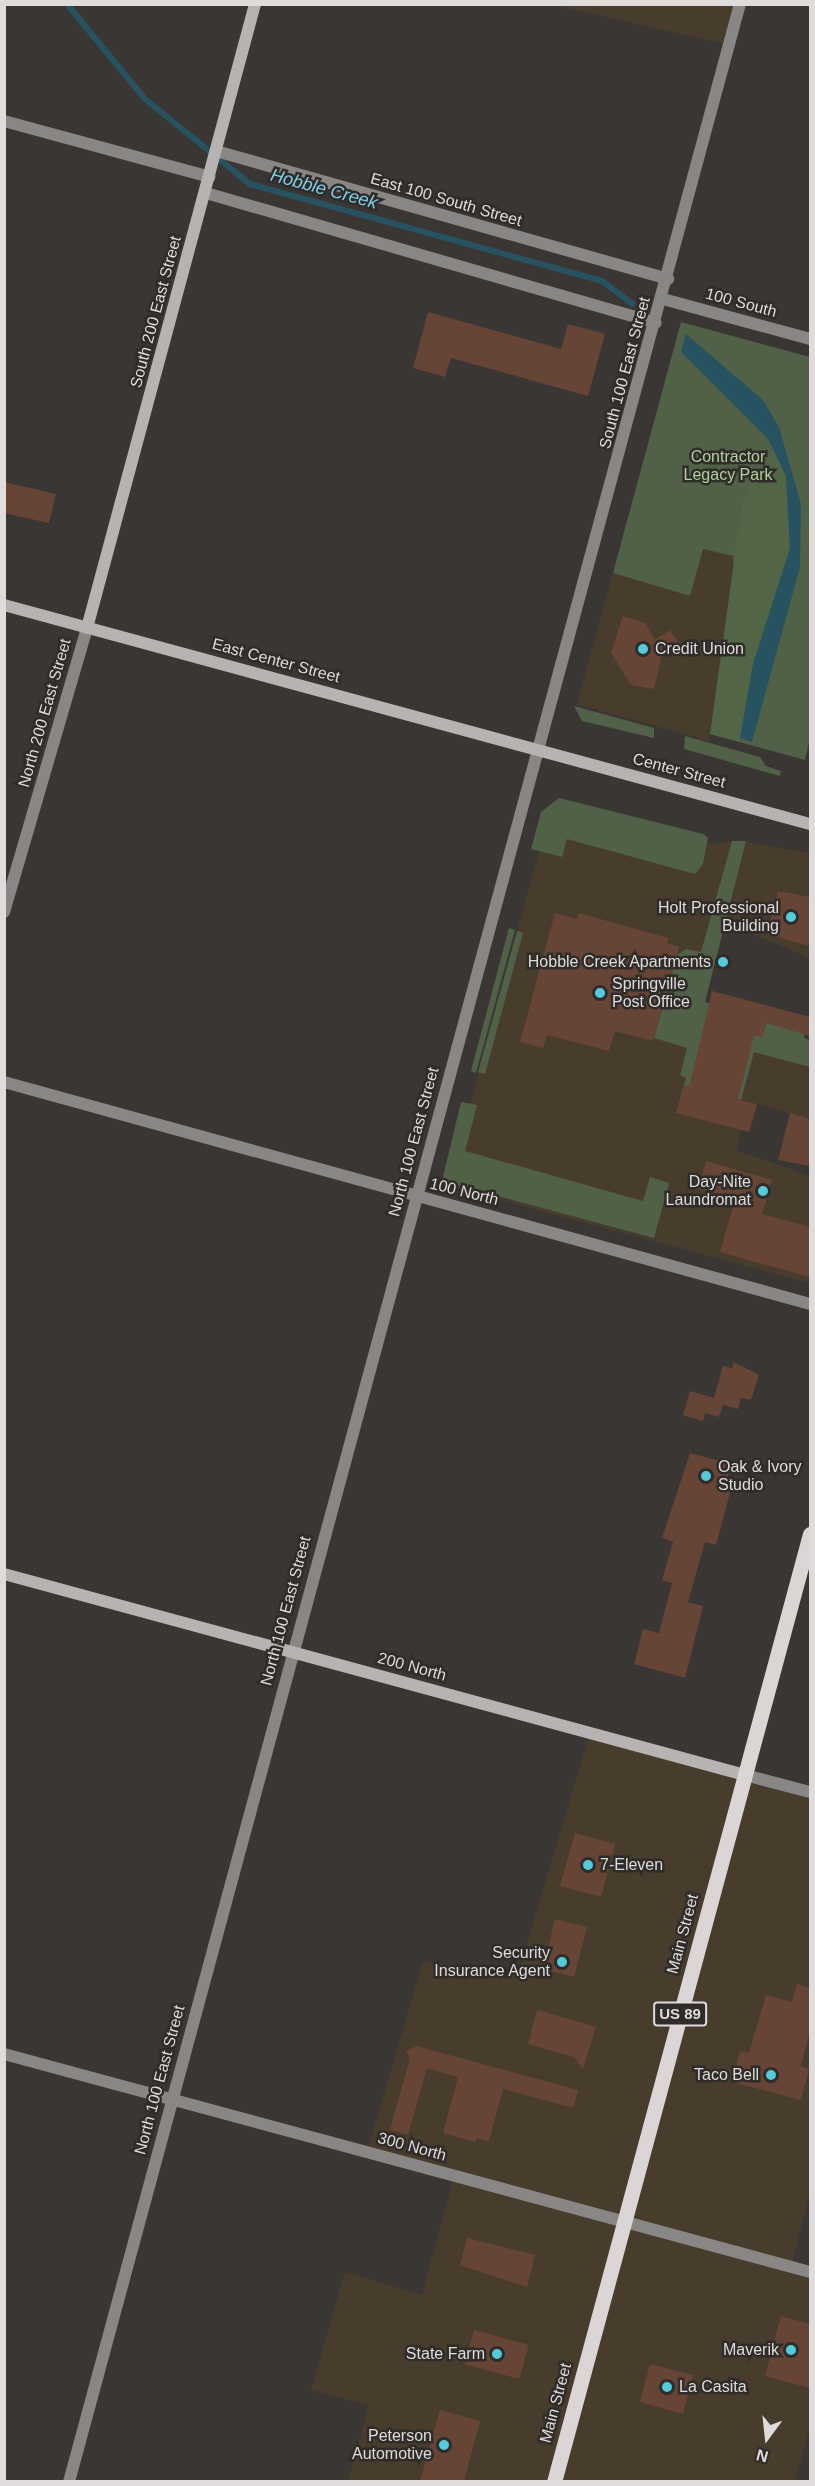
<!DOCTYPE html>
<html>
<head>
<meta charset="utf-8">
<style>
	body { margin:0 }
	#map { position:relative; width:815px; height:2486px; overflow:hidden; background:#3a3634; font-family:Helvetica,sans-serif }
	div>[style] { position:absolute }
	[style*='--x'] { left:calc(var(--x)*1px); top:calc(var(--y)*1px); width:calc(var(--w)*1px); rotate:calc(var(--a)*1deg) }
	.commercial>* { inset:0; background:#483d2d }
	.green>* { inset:0; background:#516148 }
	.forest>* { inset:0; background:#526546 }
	.water>* { inset:0; background:#275360 }
	.stream>* { height:6px; margin:-3px; padding:0 3px; transform-origin:3px; border-radius:3px; background:#275360 }
	.building>* { inset:0; background:#674536 }
	.street>* { height:12px; margin:-6px; padding:0 6px; transform-origin:6px; border-radius:6px; background:#898686 }
	.secondary>* { height:12px; margin:-6px; padding:0 6px; transform-origin:6px; border-radius:6px; background:#b7b3b3 }
	.primary>* { height:15px; margin:-7.5px; padding:0 7.5px; transform-origin:7.5px; border-radius:7.5px; background:#dbd5d6 }
	.dots>* { width:16px; height:16px; translate:-50% -50%; box-sizing:border-box; border:3px solid #302c2a; border-radius:50% }
	span { translate:-50% -50%; white-space:nowrap; text-align:center; line-height:1.15; -webkit-text-stroke:5px #302c2a; paint-order:stroke }
	.shield-label span { padding:2px 4px; background:#302c2a; border:2px solid; border-radius:4px; -webkit-text-stroke-width:0 }
	.shield-label { font-size:15px; color:#dfdcdb; font-weight:700 }
	.street-label { font-size:16px; color:#dfdcdb }
	.park-label { font-size:16px; color:#aed19a }
	.poi-label { font-size:16px; color:#dfdcdb }
	.left { translate:0 -50%; text-align:left }
	.right { translate:-100% -50%; text-align:right }
	.water-label { font-size:18px; color:#81cfe6; font-style:italic }
	.frame { position:absolute; inset:0; border:6px solid #dfdcdb; pointer-events:none }
	.north { position:absolute; left:737px; top:2408px; width:60px; height:60px; -webkit-text-stroke:4px #302c2a; paint-order:stroke; rotate:195deg; font-size:16px; font-weight:700; line-height:24px; text-align:center; color:#dfdcdb }
	.north::after { content:''; display:block; margin:auto; width:21px; height:27px; background:#dfdcdb; clip-path:polygon(50% 0,100% 100%,50% 72%,0 100%) }
</style>
</head>
<body>
<div id="map">
	<div class="commercial">
		<i style="clip-path:polygon(553px 5px,740px 5px,730px 45px)"></i>
		<i style="clip-path:polygon(703px 548px,733px 556px,735px 576px,709px 741px,577px 704px,613px 573px,689px 596px)"></i>
		<i style="clip-path:polygon(550px 810px,686px 848px,737px 840px,810px 853px,810px 958px,723px 921px,687px 1033px,810px 1067px,810px 1119px,757px 1104px,749px 1132px,741px 1130px,736px 1150px,810px 1176px,810px 1283px,448px 1186px)"></i>
		<i style="clip-path:polygon(590px 1733px,810px 1791px,810px 2193px,791px 2266px,810px 2272px,810px 2427px,795px 2481px,348px 2481px,369px 2405px,311px 2390px,345px 2272px,422px 2295px,454px 2176px,367px 2152px,423px 1961px,518px 1974px)"></i>
	</div>
	<div class="green">
		<i style="clip-path:polygon(681px 322px,810px 357px,810px 738px,805px 760px,710px 734px,735px 576px,733px 556px,703px 549px,690px 596px,613px 573px)"></i>
		<i style="clip-path:polygon(574px 706px,654px 728px,654px 738px,582px 721px)"></i>
		<i style="clip-path:polygon(685px 736px,760px 757px,766px 766px,781px 771px,780px 776px,684px 749px)"></i>
		<i style="clip-path:polygon(559px 798px,703px 834px,708px 838px,703px 864px,695px 874px,567px 839px,562px 857px,531px 849px,541px 812px)"></i>
		<i style="clip-path:polygon(732px 841px,746px 841px,705px 1002px,733px 1010px,751px 1034px,762px 1037px,766px 1023px,806px 1030px,804px 1038px,810px 1040px,810px 1067px,754px 1052px,741px 1100px,684px 1085px,686px 1078px,680px 1075px,687px 1048px,654px 1038px,677px 955px,686px 949px,701px 952px)"></i>
		<i style="clip-path:polygon(509px 928px,515px 930px,476px 1073px,471px 1071px)"></i>
		<i style="clip-path:polygon(517px 931px,523px 933px,485px 1074px,478px 1072px)"></i>
		<i style="clip-path:polygon(461px 1102px,477px 1105px,465px 1151px,643px 1201px,650px 1177px,669px 1183px,654px 1238px,442px 1181px)"></i>
	</div>
	<div class="forest">
		<i style="clip-path:polygon(774px 451px,786px 476px,790px 548px,753px 664px,740px 742px,710px 734px,743px 497px)"></i>
	</div>
	<div class="water">
		<i style="clip-path:polygon(686px 334px,763px 400px,779px 427px,801px 504px,800px 567px,752px 742px,740px 738px,753px 664px,790px 548px,786px 476px,768px 439px,681px 352px)"></i>
	</div>
	<div class="stream">
		<i style="--x:67;--y:4;--w:123;--a:50.6"></i>
		<i style="--x:145;--y:99;--w:135;--a:39"></i>
		<i style="--x:250;--y:184;--w:365;--a:15.4"></i>
		<i style="--x:602;--y:281;--w:38;--a:37"></i>
	</div>
	<div class="building">
		<i style="clip-path:polygon(428px 312px,561px 349px,568px 324px,605px 334px,588px 396px,451px 358px,445px 377px,413px 368px)"></i>
		<i style="clip-path:polygon(4px 482px,56px 494px,49px 523px,4px 513px)"></i>
		<i style="clip-path:polygon(623px 616px,645px 623px,655px 640px,670px 630px,680px 646px,661px 658px,654px 689px,631px 685px,611px 653px)"></i>
		<i style="clip-path:polygon(778px 891px,810px 897px,810px 946px,767px 934px)"></i>
		<i style="clip-path:polygon(555px 913px,577px 919px,579px 913px,668px 938px,667px 943px,679px 947px,653px 1041px,615px 1031px,609px 1051px,547px 1035px,543px 1048px,520px 1042px)"></i>
		<i style="clip-path:polygon(712px 991px,810px 1017px,810px 1036px,766px 1023px,762px 1037px,754px 1035px,738px 1100px,757px 1104px,749px 1132px,676px 1113px,684px 1085px,689px 1087px)"></i>
		<i style="clip-path:polygon(790px 1113px,810px 1119px,810px 1166px,778px 1160px)"></i>
		<i style="clip-path:polygon(706px 1161px,772px 1180px,762px 1214px,810px 1227px,810px 1277px,720px 1252px,735px 1199px,698px 1189px)"></i>
		<i style="clip-path:polygon(734px 1362px,759px 1375px,751px 1400px,741px 1398px,738px 1409px,723px 1405px,719px 1417px,705px 1413px,703px 1421px,683px 1415px,690px 1391px,714px 1398px,723px 1366px,732px 1368px)"></i>
		<i style="clip-path:polygon(690px 1453px,731px 1464px,725px 1487px,731px 1489px,716px 1545px,705px 1542px,688px 1602px,703px 1606px,685px 1678px,634px 1664px,643px 1629px,659px 1633px,672px 1583px,662px 1580px,673px 1542px,662px 1538px)"></i>
		<i style="clip-path:polygon(575px 1833px,615px 1844px,601px 1897px,560px 1886px)"></i>
		<i style="clip-path:polygon(555px 1919px,587px 1927px,574px 1977px,543px 1969px)"></i>
		<i style="clip-path:polygon(797px 1984px,810px 1988px,810px 2031px,801px 2066px,809px 2069px,801px 2100px,732px 2082px,740px 2051px,749px 2053px,766px 1995px,792px 2002px)"></i>
		<i style="clip-path:polygon(537px 2010px,596px 2027px,583px 2069px,574px 2057px,528px 2044px)"></i>
		<i style="clip-path:polygon(416px 2046px,578px 2090px,573px 2108px,503px 2089px,489px 2141px,476px 2138px,475px 2142px,443px 2133px,458px 2077px,427px 2068px,408px 2135px,390px 2130px,410px 2058px,406px 2052px)"></i>
		<i style="clip-path:polygon(467px 2238px,535px 2255px,527px 2287px,460px 2265px)"></i>
		<i style="clip-path:polygon(781px 2316px,810px 2324px,810px 2388px,765px 2376px)"></i>
		<i style="clip-path:polygon(474px 2330px,529px 2345px,519px 2379px,465px 2364px)"></i>
		<i style="clip-path:polygon(650px 2364px,693px 2375px,683px 2414px,640px 2402px)"></i>
		<i style="clip-path:polygon(440px 2410px,480px 2421px,464px 2481px,420px 2481px)"></i>
	</div>
	<div class="street">
		<i style="--x:4;--y:121;--w:213;--a:15.2"></i>
		<i style="--x:216;--y:151;--w:470;--a:15.8"></i>
		<i style="--x:206;--y:193;--w:468;--a:16.1"></i>
		<i style="--x:663;--y:299;--w:152;--a:15.2"></i>
		<i style="--x:4;--y:912;--w:296;--a:-73.7"></i>
		<i style="--x:4;--y:1082;--w:836;--a:15.4"></i>
		<i style="--x:745;--y:1775;--w:67;--a:14.7"></i>
		<i style="--x:4;--y:2054;--w:835;--a:15.13"></i>
		<i style="--x:69;--y:2482;--w:2567;--a:-74.85"></i>
	</div>
	<div class="secondary">
		<i style="--x:4;--y:605;--w:835;--a:15.2"></i>
		<i style="--x:87;--y:628;--w:646;--a:-74.93"></i>
		<i style="--x:4;--y:1574;--w:768;--a:15.18"></i>
	</div>
	<div class="primary">
		<i style="--x:554;--y:2482;--w:982;--a:-74.89"></i>
	</div>
	<div class="dots">
		<i style="left:643px;top:649px;background:#53cbdb"></i>
		<i style="left:791px;top:917px;background:#53cbdb"></i>
		<i style="left:723px;top:962px;background:#53cbdb"></i>
		<i style="left:600px;top:993px;background:#53cbdb"></i>
		<i style="left:763px;top:1191px;background:#53cbdb"></i>
		<i style="left:706px;top:1476px;background:#53cbdb"></i>
		<i style="left:588px;top:1865px;background:#53cbdb"></i>
		<i style="left:562px;top:1962px;background:#53cbdb"></i>
		<i style="left:771px;top:2075px;background:#53cbdb"></i>
		<i style="left:791px;top:2350px;background:#53cbdb"></i>
		<i style="left:497px;top:2354px;background:#53cbdb"></i>
		<i style="left:667px;top:2387px;background:#53cbdb"></i>
		<i style="left:444px;top:2445px;background:#53cbdb"></i>
	</div>
	<div class="shield-label">
		<span style="left:680px;top:2014px">US 89</span>
	</div>
	<div class="street-label">
		<span style="left:446px;top:200px;rotate:16deg">East 100 South Street</span>
		<span style="left:741px;top:303px;rotate:15deg">100 South</span>
		<span style="left:156px;top:312px;rotate:-75deg">South 200 East Street</span>
		<span style="left:625px;top:373px;rotate:-75deg">South 100 East Street</span>
		<span style="left:276px;top:661px;rotate:15deg">East Center Street</span>
		<span style="left:45px;top:713px;rotate:-74deg">North 200 East Street</span>
		<span style="left:679px;top:771px;rotate:15deg">Center Street</span>
		<span style="left:414px;top:1142px;rotate:-75deg">North 100 East Street</span>
		<span style="left:464px;top:1192px;rotate:14deg">100 North</span>
		<span style="left:286px;top:1611px;rotate:-75deg">North 100 East Street</span>
		<span style="left:412px;top:1667px;rotate:15deg">200 North</span>
		<span style="left:683px;top:1934px;rotate:-75deg">Main Street</span>
		<span style="left:160px;top:2080px;rotate:-75deg">North 100 East Street</span>
		<span style="left:412px;top:2147px;rotate:15deg">300 North</span>
		<span style="left:556px;top:2403px;rotate:-75deg">Main Street</span>
	</div>
	<div class="park-label">
		<span style="left:728px;top:466px">Contractor<br>Legacy Park</span>
	</div>
	<div class="poi-label">
		<span class="left" style="left:655px;top:649px">Credit Union</span>
		<span class="right" style="left:779px;top:917px">Holt Professional<br>Building</span>
		<span class="right" style="left:711px;top:962px">Hobble Creek Apartments</span>
		<span class="left" style="left:612px;top:993px">Springville<br>Post Office</span>
		<span class="right" style="left:751px;top:1191px">Day-Nite<br>Laundromat</span>
		<span class="left" style="left:718px;top:1476px">Oak &amp; Ivory<br>Studio</span>
		<span class="left" style="left:600px;top:1865px">7-Eleven</span>
		<span class="right" style="left:550px;top:1962px">Security<br>Insurance Agent</span>
		<span class="right" style="left:759px;top:2075px">Taco Bell</span>
		<span class="right" style="left:779px;top:2350px">Maverik</span>
		<span class="right" style="left:485px;top:2354px">State Farm</span>
		<span class="left" style="left:679px;top:2387px">La Casita</span>
		<span class="right" style="left:432px;top:2445px">Peterson<br>Automotive</span>
	</div>
	<div class="water-label">
		<span style="left:324px;top:189px;rotate:15deg">Hobble Creek</span>
	</div>
	<div class="frame"></div>
	<div class="north">N</div>
</div>
</body>
</html>
